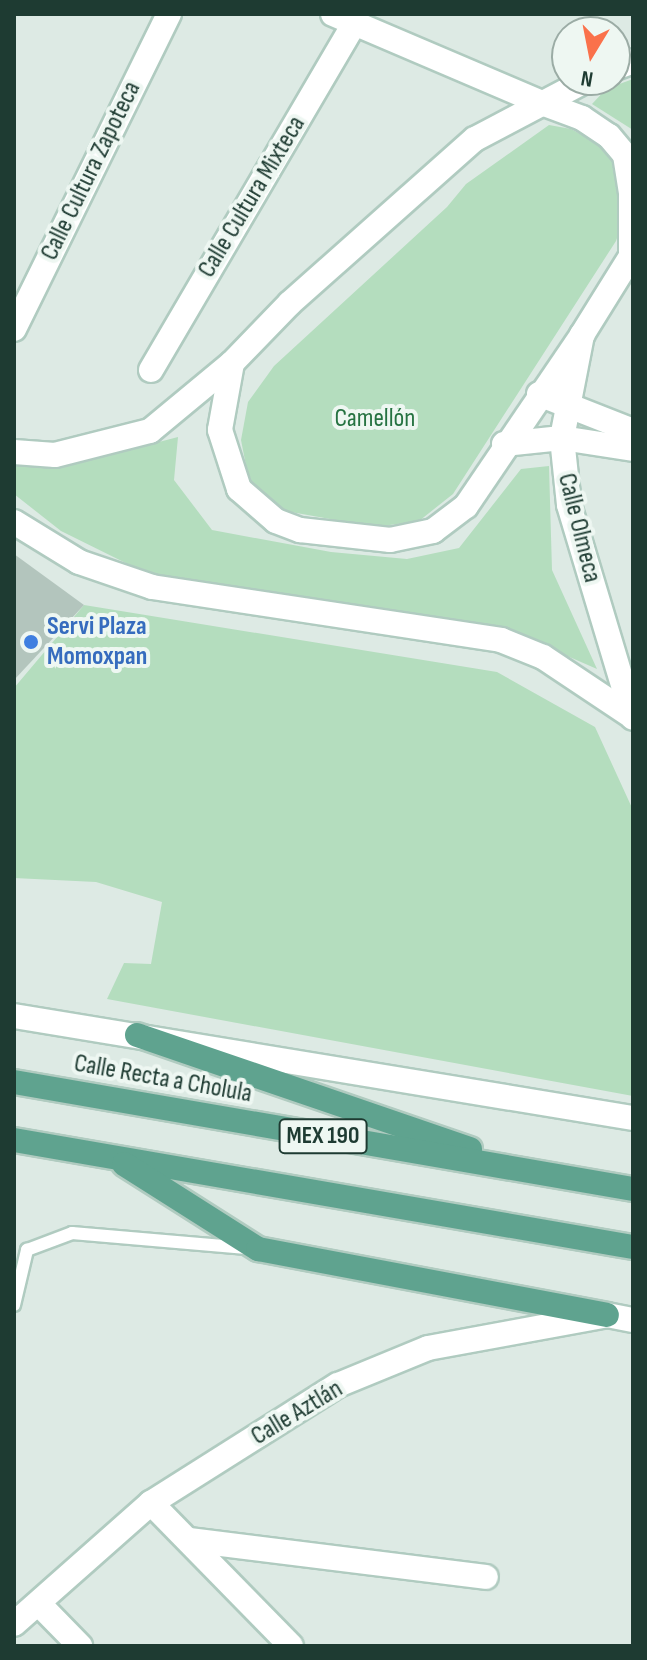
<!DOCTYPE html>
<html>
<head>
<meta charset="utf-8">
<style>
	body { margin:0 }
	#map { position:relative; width:647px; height:1660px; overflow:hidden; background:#ddeae4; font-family:"Sofia Sans Condensed",sans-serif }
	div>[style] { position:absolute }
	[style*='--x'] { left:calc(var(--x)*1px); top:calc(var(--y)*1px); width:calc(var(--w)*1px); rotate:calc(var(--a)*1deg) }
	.green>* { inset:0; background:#b4ddbe }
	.building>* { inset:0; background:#b3c5bd }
	.roads { filter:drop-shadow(2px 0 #b0cbc0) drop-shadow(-2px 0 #b0cbc0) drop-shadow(0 2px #b0cbc0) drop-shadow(0 -2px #b0cbc0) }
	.service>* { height:12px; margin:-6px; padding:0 6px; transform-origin:6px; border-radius:6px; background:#fff }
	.minor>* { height:24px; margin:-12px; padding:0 12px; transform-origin:12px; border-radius:12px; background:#fff }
	.tertiary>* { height:24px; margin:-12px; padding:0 12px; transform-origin:12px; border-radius:12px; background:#fff }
	.secondary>* { height:24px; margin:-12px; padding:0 12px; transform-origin:12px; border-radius:12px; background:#fff }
	.primary>* { height:24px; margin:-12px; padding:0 12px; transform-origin:12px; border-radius:12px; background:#5fa38f }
	.dots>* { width:22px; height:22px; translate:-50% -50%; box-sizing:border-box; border:4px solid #eef7f2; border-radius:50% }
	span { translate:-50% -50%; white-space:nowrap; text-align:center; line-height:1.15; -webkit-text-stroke:8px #eef7f2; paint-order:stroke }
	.shield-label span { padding:2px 6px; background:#eef7f2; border:2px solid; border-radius:6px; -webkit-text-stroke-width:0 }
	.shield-label { font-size:24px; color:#1e3b32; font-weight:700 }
	.street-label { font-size:26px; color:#1e3b32 }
	.park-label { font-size:26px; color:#267342 }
	.shop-label { font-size:26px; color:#366cbe; font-weight:700 }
	.left { translate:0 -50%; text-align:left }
	.frame { position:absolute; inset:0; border:16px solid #1e3b32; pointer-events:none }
	.north { position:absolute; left:551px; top:16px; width:80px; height:80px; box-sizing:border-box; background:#eef7f2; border:2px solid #9baca5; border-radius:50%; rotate:190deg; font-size:22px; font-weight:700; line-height:32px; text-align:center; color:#1e3b32 }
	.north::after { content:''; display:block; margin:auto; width:28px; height:36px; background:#fa714b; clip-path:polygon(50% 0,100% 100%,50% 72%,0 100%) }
</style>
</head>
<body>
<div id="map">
	<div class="green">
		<i style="clip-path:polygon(633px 79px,633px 130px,592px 104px,606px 89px)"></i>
		<i style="clip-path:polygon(549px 125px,571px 129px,608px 149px,624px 176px,626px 213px,616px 241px,453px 494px,419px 521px,375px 527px,274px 509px,249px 481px,241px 440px,248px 402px,274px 366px,447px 207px,466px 184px)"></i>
		<i style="clip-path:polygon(178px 437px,174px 480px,212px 530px,331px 552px,407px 559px,459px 548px,521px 469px,549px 466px,552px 570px,597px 669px,510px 631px,158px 579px,61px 531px,14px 494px,14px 465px,56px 469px)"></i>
		<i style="clip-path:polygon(84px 605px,497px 672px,595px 727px,633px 810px,633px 1096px,107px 999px,124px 963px,151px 964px,162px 902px,96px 882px,14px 878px,14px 688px)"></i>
	</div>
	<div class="building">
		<i style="clip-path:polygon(14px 554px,84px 605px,14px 680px)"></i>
	</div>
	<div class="roads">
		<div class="service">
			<i style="--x:14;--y:1305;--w:57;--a:-76.7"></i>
			<i style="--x:27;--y:1250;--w:48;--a:-20.7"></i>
			<i style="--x:72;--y:1233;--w:175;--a:4.9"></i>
		</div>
		<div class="minor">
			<i style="--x:333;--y:14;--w:224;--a:23.1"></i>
			<i style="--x:14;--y:329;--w:351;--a:-63.8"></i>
			<i style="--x:151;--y:370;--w:401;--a:-59.6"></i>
			<i style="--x:539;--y:394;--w:101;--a:21.5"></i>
			<i style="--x:504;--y:444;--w:58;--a:-5.9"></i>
			<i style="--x:562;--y:438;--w:72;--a:8.8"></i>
			<i style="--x:151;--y:1503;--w:200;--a:45.6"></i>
			<i style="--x:189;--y:1540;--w:299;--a:7.1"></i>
			<i style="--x:39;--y:1604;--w:59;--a:45.7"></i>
		</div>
		<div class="tertiary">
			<i style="--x:615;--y:68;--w:19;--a:-21"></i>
			<i style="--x:539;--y:102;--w:46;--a:20.4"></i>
			<i style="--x:582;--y:118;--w:32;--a:34"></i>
			<i style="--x:609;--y:136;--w:25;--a:50"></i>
			<i style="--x:625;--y:155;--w:39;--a:81"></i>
			<i style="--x:631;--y:194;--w:62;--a:90"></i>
			<i style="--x:633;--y:253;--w:97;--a:121.9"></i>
			<i style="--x:582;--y:335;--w:105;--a:101"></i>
			<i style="--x:562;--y:438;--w:67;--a:84"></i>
			<i style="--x:569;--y:505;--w:222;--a:73.3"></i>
			<i style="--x:232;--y:363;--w:68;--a:100.2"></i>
			<i style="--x:220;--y:430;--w:62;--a:72.1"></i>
			<i style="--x:239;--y:489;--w:49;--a:40.9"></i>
			<i style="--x:276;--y:521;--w:26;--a:21"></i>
			<i style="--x:300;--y:530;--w:91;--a:6.3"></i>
			<i style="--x:390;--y:540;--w:44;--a:-11.8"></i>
			<i style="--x:433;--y:531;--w:41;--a:-37.1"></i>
			<i style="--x:466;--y:506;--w:207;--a:-55.8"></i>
			<i style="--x:14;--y:452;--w:41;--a:4.2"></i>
			<i style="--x:55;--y:455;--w:98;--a:-14.2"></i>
			<i style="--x:150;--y:431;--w:107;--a:-39.7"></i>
			<i style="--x:232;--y:363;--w:83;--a:-46"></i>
			<i style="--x:290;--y:303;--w:247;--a:-41.6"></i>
			<i style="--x:475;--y:139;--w:127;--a:-27.8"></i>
			<i style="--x:14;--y:522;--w:76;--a:31.6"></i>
			<i style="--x:79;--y:562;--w:77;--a:18.9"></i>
			<i style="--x:152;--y:587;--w:353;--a:8.6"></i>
			<i style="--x:501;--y:640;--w:45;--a:22"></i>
			<i style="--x:543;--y:657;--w:108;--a:33.7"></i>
		</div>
		<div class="secondary">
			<i style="--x:14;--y:1016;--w:627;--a:9.36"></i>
			<i style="--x:14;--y:1624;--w:183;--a:-41.5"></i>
			<i style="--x:151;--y:1503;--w:221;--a:-32.3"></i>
			<i style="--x:338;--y:1385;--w:97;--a:-22.3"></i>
			<i style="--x:428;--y:1348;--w:182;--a:-10.4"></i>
			<i style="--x:607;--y:1315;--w:26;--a:11"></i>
		</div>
		<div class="primary">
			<i style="--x:137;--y:1035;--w:352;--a:18.9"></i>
			<i style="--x:14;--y:1082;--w:628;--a:9.81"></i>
			<i style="--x:14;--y:1140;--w:628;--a:9.81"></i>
			<i style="--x:124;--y:1164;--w:159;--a:32.4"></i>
			<i style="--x:258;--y:1249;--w:355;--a:10.7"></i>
		</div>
	</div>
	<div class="dots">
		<i style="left:31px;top:642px;background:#3f7fe0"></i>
	</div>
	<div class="shield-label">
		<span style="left:323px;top:1136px">MEX 190</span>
	</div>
	<div class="street-label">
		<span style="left:91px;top:171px;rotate:-64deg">Calle Cultura Zapoteca</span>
		<span style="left:252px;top:197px;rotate:-59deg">Calle Cultura Mixteca</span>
		<span style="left:579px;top:528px;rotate:76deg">Calle Olmeca</span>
		<span style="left:163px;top:1079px;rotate:10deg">Calle Recta a Cholula</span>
		<span style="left:297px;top:1413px;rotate:-31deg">Calle Aztlán</span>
	</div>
	<div class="park-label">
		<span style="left:375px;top:419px">Camellón</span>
	</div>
	<div class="shop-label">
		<span class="left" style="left:47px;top:642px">Servi Plaza<br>Momoxpan</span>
	</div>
	<div class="frame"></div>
	<div class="north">N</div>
</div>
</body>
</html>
